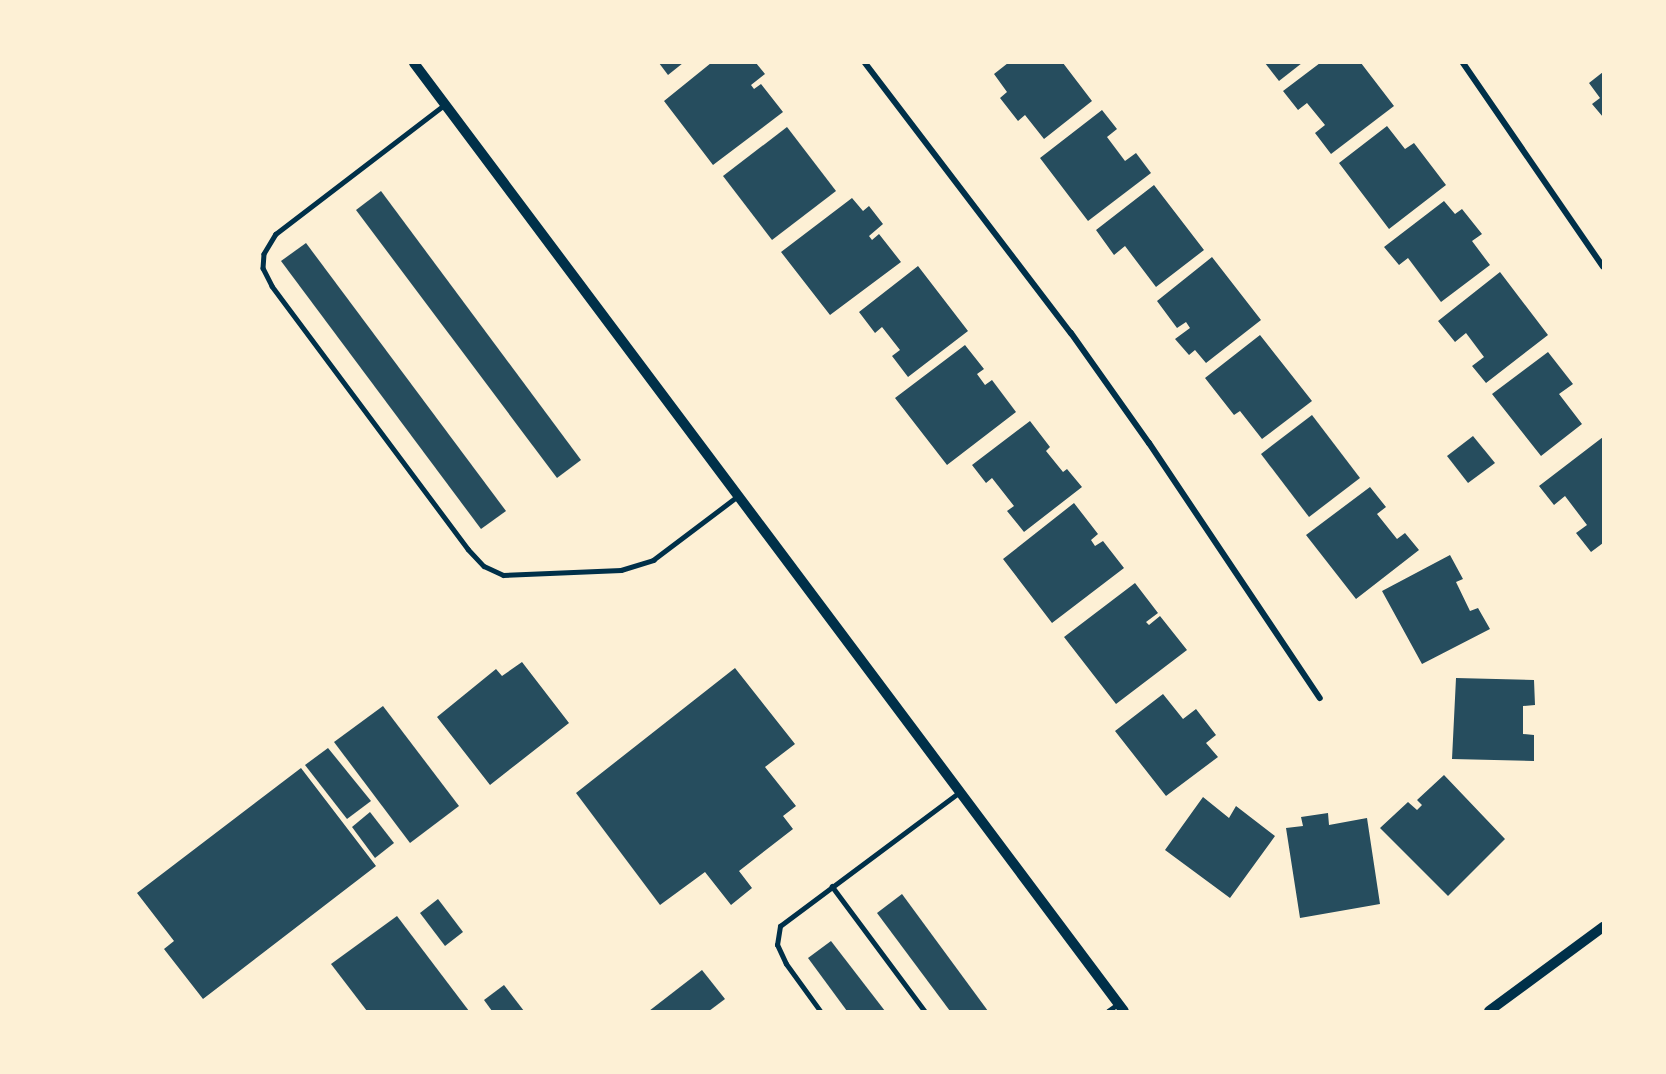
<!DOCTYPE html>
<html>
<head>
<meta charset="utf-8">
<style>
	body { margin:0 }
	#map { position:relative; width:1666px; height:1074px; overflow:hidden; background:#fdf0d5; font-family:Manrope,sans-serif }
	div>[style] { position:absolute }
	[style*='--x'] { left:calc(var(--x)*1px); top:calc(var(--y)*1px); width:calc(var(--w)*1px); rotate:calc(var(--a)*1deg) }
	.building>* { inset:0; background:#264d5e }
	.service>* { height:4.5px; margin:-2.25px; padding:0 2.25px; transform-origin:2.25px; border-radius:2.25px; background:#003049 }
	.minor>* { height:6px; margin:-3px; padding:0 3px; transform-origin:3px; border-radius:3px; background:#003049 }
	.tertiary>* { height:10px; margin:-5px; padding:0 5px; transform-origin:5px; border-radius:5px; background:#003049 }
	span { translate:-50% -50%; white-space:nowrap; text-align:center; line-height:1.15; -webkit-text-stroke:4.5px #fdf0d5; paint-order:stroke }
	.frame { position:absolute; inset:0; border:64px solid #fdf0d5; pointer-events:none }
</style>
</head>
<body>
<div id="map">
	<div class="building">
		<i style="clip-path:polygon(659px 63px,683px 63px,668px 75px)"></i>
		<i style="clip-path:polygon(711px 63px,756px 63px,765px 74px,751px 85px,754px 89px,761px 84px,783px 112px,713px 165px,664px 101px)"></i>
		<i style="clip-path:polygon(1008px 63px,1063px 63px,1092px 101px,1044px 139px,1025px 115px,1018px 121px,1000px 98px,1007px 92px,994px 74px)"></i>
		<i style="clip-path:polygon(1265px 63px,1302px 63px,1279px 81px)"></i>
		<i style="clip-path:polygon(1320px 63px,1361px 63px,1394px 106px,1331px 154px,1315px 133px,1325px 125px,1307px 103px,1298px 110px,1283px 91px)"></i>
		<i style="clip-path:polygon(1603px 72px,1603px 117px,1592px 104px,1600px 98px,1589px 83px)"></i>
		<i style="clip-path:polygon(1102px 110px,1117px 129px,1107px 137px,1125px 161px,1136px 153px,1151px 173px,1088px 221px,1040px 158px)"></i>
		<i style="clip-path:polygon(1387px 126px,1405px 149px,1414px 143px,1446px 185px,1389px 229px,1339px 163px)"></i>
		<i style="clip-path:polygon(787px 127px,836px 191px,772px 240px,723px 176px)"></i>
		<i style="clip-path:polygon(1154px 185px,1204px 250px,1156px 287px,1125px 246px,1114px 255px,1096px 230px)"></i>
		<i style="clip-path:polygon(381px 191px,581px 460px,557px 478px,356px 210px)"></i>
		<i style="clip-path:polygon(852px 198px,863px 211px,869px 206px,883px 224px,869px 236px,872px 240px,879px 234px,901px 262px,830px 315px,781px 252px)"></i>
		<i style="clip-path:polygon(1444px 201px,1455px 214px,1462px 209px,1482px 234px,1472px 241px,1490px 265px,1441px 302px,1408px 258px,1399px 265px,1384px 247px)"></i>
		<i style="clip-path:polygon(306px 243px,506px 511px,481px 529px,281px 261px)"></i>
		<i style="clip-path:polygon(1212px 257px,1261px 320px,1206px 363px,1195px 350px,1189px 355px,1175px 339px,1190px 328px,1186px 322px,1177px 328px,1157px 301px)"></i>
		<i style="clip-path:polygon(918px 266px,968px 331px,908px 377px,892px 356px,900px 350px,882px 327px,875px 333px,859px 312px)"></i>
		<i style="clip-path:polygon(1500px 272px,1548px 335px,1486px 383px,1472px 366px,1484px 357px,1466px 333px,1455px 342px,1438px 321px)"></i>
		<i style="clip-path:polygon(1260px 335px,1312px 401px,1262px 439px,1240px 411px,1234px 415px,1205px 378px)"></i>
		<i style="clip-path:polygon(965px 345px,984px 369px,977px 374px,985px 385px,992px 380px,1016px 412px,947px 465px,895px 398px)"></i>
		<i style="clip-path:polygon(1548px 352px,1573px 384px,1559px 394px,1582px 424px,1541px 456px,1492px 394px)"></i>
		<i style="clip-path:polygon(1312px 415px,1360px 478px,1309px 517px,1261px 454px)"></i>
		<i style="clip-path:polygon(1030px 421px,1050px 447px,1046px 451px,1063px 472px,1067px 469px,1082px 487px,1024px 532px,1007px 511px,1014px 506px,992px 478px,986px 483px,972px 465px)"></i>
		<i style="clip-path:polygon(1473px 436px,1495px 463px,1468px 483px,1447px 456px)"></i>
		<i style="clip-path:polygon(1603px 437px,1603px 543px,1591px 552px,1576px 533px,1587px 525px,1565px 496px,1554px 505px,1539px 486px)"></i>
		<i style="clip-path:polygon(1370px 487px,1386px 507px,1377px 514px,1397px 539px,1405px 533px,1419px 550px,1356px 599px,1306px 535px)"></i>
		<i style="clip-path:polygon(1074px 503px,1098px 534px,1091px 540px,1095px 546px,1103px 541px,1124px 568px,1052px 623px,1003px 559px)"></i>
		<i style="clip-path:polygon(1450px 555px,1463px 579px,1456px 582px,1470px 611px,1478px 608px,1490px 629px,1422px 664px,1382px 591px)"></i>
		<i style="clip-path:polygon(1135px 583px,1158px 613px,1146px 622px,1149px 625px,1160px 616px,1187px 650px,1116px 704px,1064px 637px)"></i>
		<i style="clip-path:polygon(522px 662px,569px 723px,490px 785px,437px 717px,496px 669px,502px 676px)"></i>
		<i style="clip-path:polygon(735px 668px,795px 744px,765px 767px,796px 806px,783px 816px,793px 829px,739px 871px,752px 888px,731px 905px,705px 872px,660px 905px,576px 793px)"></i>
		<i style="clip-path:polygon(1456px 678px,1534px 680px,1535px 705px,1523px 706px,1523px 734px,1534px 735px,1534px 761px,1452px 759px)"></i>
		<i style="clip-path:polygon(1163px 694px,1183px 719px,1196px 709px,1216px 735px,1206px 743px,1218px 757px,1166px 796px,1115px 731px)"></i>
		<i style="clip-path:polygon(383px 706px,459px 806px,410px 843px,334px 742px)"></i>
		<i style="clip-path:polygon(328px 748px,371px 801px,347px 819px,305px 765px)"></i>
		<i style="clip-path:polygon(301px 768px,376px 866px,203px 999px,164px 949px,174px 941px,137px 893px)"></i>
		<i style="clip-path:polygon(1444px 775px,1505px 839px,1448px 896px,1380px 828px,1408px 802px,1417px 810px,1422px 805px,1417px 800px)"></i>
		<i style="clip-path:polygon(1203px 797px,1229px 818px,1236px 806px,1275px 836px,1230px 898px,1165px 850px)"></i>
		<i style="clip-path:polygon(370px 812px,394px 843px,375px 858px,352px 827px)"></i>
		<i style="clip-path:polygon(1328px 813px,1329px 825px,1367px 818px,1380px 904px,1300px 918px,1286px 828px,1303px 826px,1301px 817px)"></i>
		<i style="clip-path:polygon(902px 894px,988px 1011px,950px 1011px,877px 913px)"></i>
		<i style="clip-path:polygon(438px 899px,463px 932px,445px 946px,420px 913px)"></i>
		<i style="clip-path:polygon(397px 916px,469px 1011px,367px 1011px,331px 964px)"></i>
		<i style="clip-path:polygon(831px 941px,885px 1011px,847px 1011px,808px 958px)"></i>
		<i style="clip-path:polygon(702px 970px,725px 999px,709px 1011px,649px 1011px)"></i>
		<i style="clip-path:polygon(504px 985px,524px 1011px,492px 1011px,484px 1000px)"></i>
	</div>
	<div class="service">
		<i style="--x:445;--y:105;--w:213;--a:142.6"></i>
		<i style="--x:276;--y:234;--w:23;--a:121"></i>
		<i style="--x:264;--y:254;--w:14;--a:94"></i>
		<i style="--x:263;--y:268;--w:20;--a:63"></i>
		<i style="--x:272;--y:286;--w:328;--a:53.3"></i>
		<i style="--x:468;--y:549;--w:23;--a:47"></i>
		<i style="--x:484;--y:566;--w:21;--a:25"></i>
		<i style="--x:503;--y:575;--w:118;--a:-2.4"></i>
		<i style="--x:621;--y:570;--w:34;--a:-17"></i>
		<i style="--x:653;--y:560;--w:106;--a:-37"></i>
		<i style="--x:832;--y:886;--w:156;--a:53.4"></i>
		<i style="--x:820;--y:1011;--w:58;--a:-125.9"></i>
		<i style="--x:786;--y:964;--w:21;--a:-115"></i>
		<i style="--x:777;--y:945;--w:19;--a:-81"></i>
		<i style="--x:780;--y:926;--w:224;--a:-36.7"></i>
		<i style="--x:1108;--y:1011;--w:12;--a:-35"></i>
	</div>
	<div class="minor">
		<i style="--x:865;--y:63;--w:340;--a:52.7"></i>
		<i style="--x:1071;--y:333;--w:135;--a:54.7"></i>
		<i style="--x:1149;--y:443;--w:307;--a:56.2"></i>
		<i style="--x:1463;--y:63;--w:247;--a:55.5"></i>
	</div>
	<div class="tertiary">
		<i style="--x:414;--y:63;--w:1184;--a:53.17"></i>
		<i style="--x:1489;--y:1011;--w:142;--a:-36.4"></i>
	</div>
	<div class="frame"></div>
</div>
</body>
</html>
